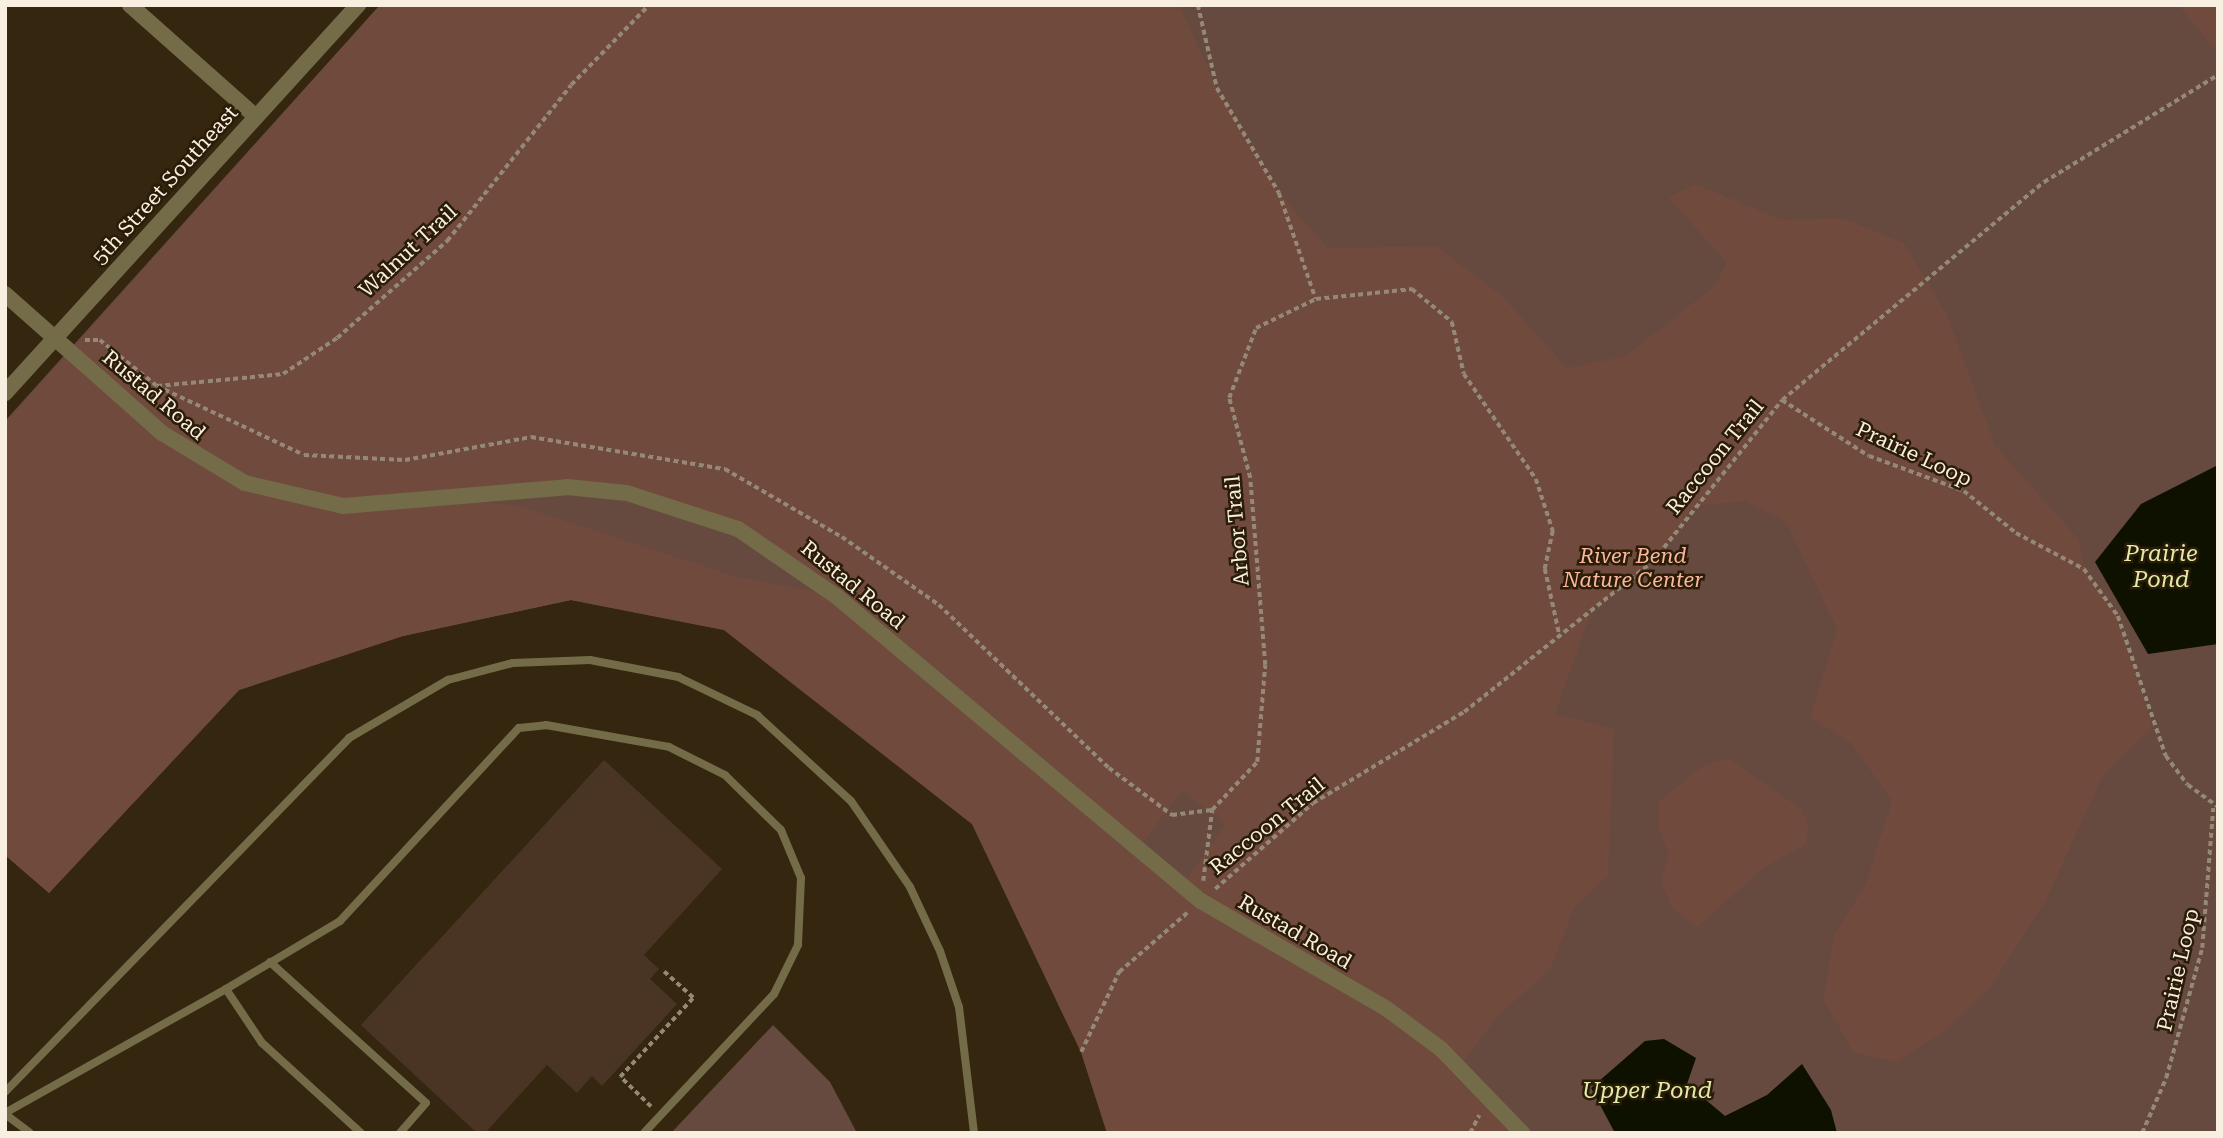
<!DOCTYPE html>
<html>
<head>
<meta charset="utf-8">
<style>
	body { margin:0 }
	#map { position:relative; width:2223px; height:1138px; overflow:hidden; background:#34260f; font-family:"Roboto Serif",serif }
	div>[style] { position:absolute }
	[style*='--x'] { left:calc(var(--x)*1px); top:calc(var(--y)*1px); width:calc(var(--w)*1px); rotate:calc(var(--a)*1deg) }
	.green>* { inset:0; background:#664a3f }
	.forest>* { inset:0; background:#6f4a3d }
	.water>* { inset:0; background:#0f1100 }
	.building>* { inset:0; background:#4a3524 }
	.path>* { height:3.5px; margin-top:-1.75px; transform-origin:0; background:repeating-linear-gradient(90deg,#958976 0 5px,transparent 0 8.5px) }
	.service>* { height:8px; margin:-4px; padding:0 4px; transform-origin:4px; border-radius:4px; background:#746b48 }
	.minor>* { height:16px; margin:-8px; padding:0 8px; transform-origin:8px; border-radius:8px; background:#746b48 }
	span { translate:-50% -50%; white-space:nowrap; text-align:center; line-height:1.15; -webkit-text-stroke:5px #2a1c06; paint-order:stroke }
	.street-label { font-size:21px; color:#f8efe1 }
	.park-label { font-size:21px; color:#fbb89f; font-style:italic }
	.water-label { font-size:23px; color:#e2ecaa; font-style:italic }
	.frame { position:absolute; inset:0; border:7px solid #f8efe1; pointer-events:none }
</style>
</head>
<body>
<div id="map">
	<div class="green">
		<i style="clip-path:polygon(380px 5px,2218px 5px,2218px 1133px,1107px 1133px,1081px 1052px,972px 824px,724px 630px,571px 600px,403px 636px,239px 690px,49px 893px,5px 855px,5px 421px)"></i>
		<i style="clip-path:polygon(773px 1025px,830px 1082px,857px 1133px,671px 1133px)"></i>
	</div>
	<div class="forest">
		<i style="clip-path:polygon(evenodd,380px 5px,1179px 5px,1217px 88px,1279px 193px,1328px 248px,1436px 246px,1502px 296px,1567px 368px,1626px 356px,1713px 287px,1727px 263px,1668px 197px,1695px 184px,1783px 220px,1842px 218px,1904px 243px,1947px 315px,1995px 445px,2079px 540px,2084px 569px,2118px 616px,2152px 728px,2104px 773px,2046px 900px,1990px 988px,1945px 1031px,1896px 1062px,1853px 1052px,1823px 999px,1834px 936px,1865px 885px,1892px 801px,1852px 744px,1810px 717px,1837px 630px,1786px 522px,1744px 501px,1695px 506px,1653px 561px,1591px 612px,1555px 714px,1614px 729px,1608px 876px,1574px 908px,1550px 970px,1498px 1016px,1459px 1067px,1522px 1133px,1107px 1133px,1081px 1052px,972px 824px,724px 630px,571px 600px,403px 636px,239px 690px,49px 893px,5px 855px,5px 423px,380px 5px,627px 493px,738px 529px,834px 595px,734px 576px,520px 506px,447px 499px,627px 493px,380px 5px,1182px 791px,1226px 824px,1182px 885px,1138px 849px,1182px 791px)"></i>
		<i style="clip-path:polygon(2178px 5px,2218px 5px,2218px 52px,2217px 52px)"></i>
		<i style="clip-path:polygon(1730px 759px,1801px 809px,1809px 827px,1806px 844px,1762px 869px,1698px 927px,1673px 910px,1660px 880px,1669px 855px,1658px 826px,1659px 801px,1704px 765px)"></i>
	</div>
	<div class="water">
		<i style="clip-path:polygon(2218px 465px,2218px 644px,2148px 654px,2095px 562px,2141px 504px)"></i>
		<i style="clip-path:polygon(1664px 1039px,1696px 1058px,1687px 1084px,1725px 1116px,1767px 1095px,1802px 1064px,1831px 1110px,1837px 1133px,1615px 1133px,1591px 1088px,1645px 1041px)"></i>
	</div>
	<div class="building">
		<i style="clip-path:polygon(604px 760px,722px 869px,644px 955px,659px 969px,650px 979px,677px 1004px,602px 1086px,592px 1076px,577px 1093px,547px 1065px,485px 1133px,477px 1133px,361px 1025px)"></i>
	</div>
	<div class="path">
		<i style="--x:1198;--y:5;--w:85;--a:77.1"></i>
		<i style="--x:1217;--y:88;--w:122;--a:59.4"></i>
		<i style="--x:1279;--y:193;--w:112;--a:70.8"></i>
		<i style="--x:85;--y:340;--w:15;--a:0"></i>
		<i style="--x:100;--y:340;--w:73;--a:38.9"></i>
		<i style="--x:157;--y:386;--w:162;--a:25.1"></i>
		<i style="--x:304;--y:455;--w:101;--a:2.8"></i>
		<i style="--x:405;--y:460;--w:128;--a:-10.3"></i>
		<i style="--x:531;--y:437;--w:197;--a:9.4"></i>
		<i style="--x:725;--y:469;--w:135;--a:30.2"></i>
		<i style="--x:842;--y:537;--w:118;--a:35"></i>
		<i style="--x:939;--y:605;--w:236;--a:43.8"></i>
		<i style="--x:1109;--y:768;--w:79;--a:36.7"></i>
		<i style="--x:1172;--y:815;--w:40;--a:-7.1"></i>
		<i style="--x:157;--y:386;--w:127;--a:-5.4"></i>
		<i style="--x:283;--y:374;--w:65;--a:-33.7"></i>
		<i style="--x:337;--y:338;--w:147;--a:-41.4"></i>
		<i style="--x:447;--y:241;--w:199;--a:-51.5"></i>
		<i style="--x:571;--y:85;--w:112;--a:-45.7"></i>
		<i style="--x:1782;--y:400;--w:103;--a:32.8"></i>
		<i style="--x:1869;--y:456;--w:101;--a:20.2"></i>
		<i style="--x:1964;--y:491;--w:67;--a:38.9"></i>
		<i style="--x:2016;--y:533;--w:77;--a:27.9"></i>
		<i style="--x:2084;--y:569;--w:58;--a:54.1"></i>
		<i style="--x:2118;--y:616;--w:148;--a:71.1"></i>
		<i style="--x:2166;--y:756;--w:36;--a:53"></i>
		<i style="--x:2188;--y:785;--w:37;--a:36"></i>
		<i style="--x:1203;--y:881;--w:72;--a:-82.8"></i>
		<i style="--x:1212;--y:810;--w:66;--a:-46.8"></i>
		<i style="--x:1257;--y:762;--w:97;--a:-85.3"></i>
		<i style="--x:1265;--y:665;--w:188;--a:-94.6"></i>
		<i style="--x:1250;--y:478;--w:83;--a:-104.7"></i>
		<i style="--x:1229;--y:398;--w:75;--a:-68.9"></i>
		<i style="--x:1256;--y:328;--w:67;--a:-25.8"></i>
		<i style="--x:1316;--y:299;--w:97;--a:-5.9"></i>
		<i style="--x:1412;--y:289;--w:52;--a:39.5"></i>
		<i style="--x:1452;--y:322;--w:53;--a:77"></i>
		<i style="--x:1464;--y:374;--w:127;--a:55.6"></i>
		<i style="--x:1536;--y:479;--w:55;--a:71.9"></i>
		<i style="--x:1553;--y:531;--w:39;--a:102"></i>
		<i style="--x:1545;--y:569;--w:70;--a:77.6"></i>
		<i style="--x:1215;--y:889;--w:130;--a:-41.3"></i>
		<i style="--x:1313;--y:803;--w:176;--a:-31.1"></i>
		<i style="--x:1464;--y:712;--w:242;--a:-38.6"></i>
		<i style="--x:1653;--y:561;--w:206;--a:-51.3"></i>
		<i style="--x:1782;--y:400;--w:341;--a:-39.8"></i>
		<i style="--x:2044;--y:182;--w:204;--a:-31.6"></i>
		<i style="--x:1081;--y:1052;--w:89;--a:-64.6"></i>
		<i style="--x:1119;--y:972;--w:91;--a:-41"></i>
		<i style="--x:651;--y:1107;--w:43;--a:-135.9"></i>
		<i style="--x:620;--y:1077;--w:108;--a:-47.3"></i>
		<i style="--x:693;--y:998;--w:39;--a:-138"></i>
		<i style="--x:1470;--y:1133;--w:20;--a:-63"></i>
		<i style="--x:2142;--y:1133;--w:60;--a:-66.4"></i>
		<i style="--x:2166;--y:1078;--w:135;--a:-74.5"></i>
		<i style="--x:2202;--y:948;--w:140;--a:-85.5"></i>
	</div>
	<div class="service">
		<i style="--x:270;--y:962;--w:210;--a:42.1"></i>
		<i style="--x:426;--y:1103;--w:40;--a:131"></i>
		<i style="--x:5;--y:1092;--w:494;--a:-45.8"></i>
		<i style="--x:349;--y:738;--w:115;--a:-30.4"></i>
		<i style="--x:448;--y:680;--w:67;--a:-14.7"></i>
		<i style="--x:513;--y:663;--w:77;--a:-2.2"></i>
		<i style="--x:590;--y:660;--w:90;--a:10.9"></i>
		<i style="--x:678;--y:677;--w:88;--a:25.7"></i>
		<i style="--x:757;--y:715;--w:127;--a:42.5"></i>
		<i style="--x:851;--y:801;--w:104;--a:55.5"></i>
		<i style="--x:910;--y:887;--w:71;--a:64.9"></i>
		<i style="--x:940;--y:951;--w:59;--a:71.3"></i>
		<i style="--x:959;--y:1007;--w:127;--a:83.2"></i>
		<i style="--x:5;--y:1113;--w:253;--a:-29.3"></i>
		<i style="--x:5;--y:1114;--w:31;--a:37"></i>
		<i style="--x:361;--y:1133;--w:134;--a:-137.7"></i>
		<i style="--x:262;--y:1043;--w:65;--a:-123.7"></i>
		<i style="--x:226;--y:989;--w:133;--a:-30.8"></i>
		<i style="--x:340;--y:921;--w:263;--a:-47.2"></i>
		<i style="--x:519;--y:728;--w:27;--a:-6"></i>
		<i style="--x:546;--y:725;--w:125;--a:10.1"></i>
		<i style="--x:669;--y:747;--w:63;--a:26.6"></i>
		<i style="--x:725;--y:775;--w:78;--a:44.5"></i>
		<i style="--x:781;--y:830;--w:52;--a:67.4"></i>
		<i style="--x:801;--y:878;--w:67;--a:92.6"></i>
		<i style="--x:798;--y:945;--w:55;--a:116.1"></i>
		<i style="--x:774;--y:994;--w:190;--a:133.1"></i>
	</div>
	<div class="minor">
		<i style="--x:130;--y:5;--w:167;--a:41.6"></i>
		<i style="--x:5;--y:294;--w:210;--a:41.5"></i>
		<i style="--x:162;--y:433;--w:97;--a:31.1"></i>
		<i style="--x:245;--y:483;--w:101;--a:13.2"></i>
		<i style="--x:343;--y:506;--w:225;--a:-4.8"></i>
		<i style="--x:567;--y:487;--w:60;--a:5.7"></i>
		<i style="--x:627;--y:493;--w:117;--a:18"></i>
		<i style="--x:738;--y:529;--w:119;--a:34.4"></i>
		<i style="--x:836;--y:596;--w:476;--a:39.9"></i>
		<i style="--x:1201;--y:901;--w:215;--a:30.1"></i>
		<i style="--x:1387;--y:1009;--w:67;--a:36.5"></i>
		<i style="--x:1441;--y:1049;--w:117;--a:46"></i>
		<i style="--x:5;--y:393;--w:525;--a:-47.7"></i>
	</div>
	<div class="street-label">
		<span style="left:165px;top:185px;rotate:-48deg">5th Street Southeast</span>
		<span style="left:408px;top:251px;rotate:-43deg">Walnut Trail</span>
		<span style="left:154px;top:395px;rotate:40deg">Rustad Road</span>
		<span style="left:1914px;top:454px;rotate:25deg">Prairie Loop</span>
		<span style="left:1715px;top:457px;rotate:-51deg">Raccoon Trail</span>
		<span style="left:1237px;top:531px;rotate:-95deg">Arbor Trail</span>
		<span style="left:853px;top:585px;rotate:39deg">Rustad Road</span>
		<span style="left:1267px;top:826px;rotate:-39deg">Raccoon Trail</span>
		<span style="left:1295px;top:932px;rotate:30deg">Rustad Road</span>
		<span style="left:2178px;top:970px;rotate:-77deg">Prairie Loop</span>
	</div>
	<div class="park-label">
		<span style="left:1633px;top:568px">River Bend<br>Nature Center</span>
	</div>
	<div class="water-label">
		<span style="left:2161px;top:567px">Prairie<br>Pond</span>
		<span style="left:1647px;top:1091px">Upper Pond</span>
	</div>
	<div class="frame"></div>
</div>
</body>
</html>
